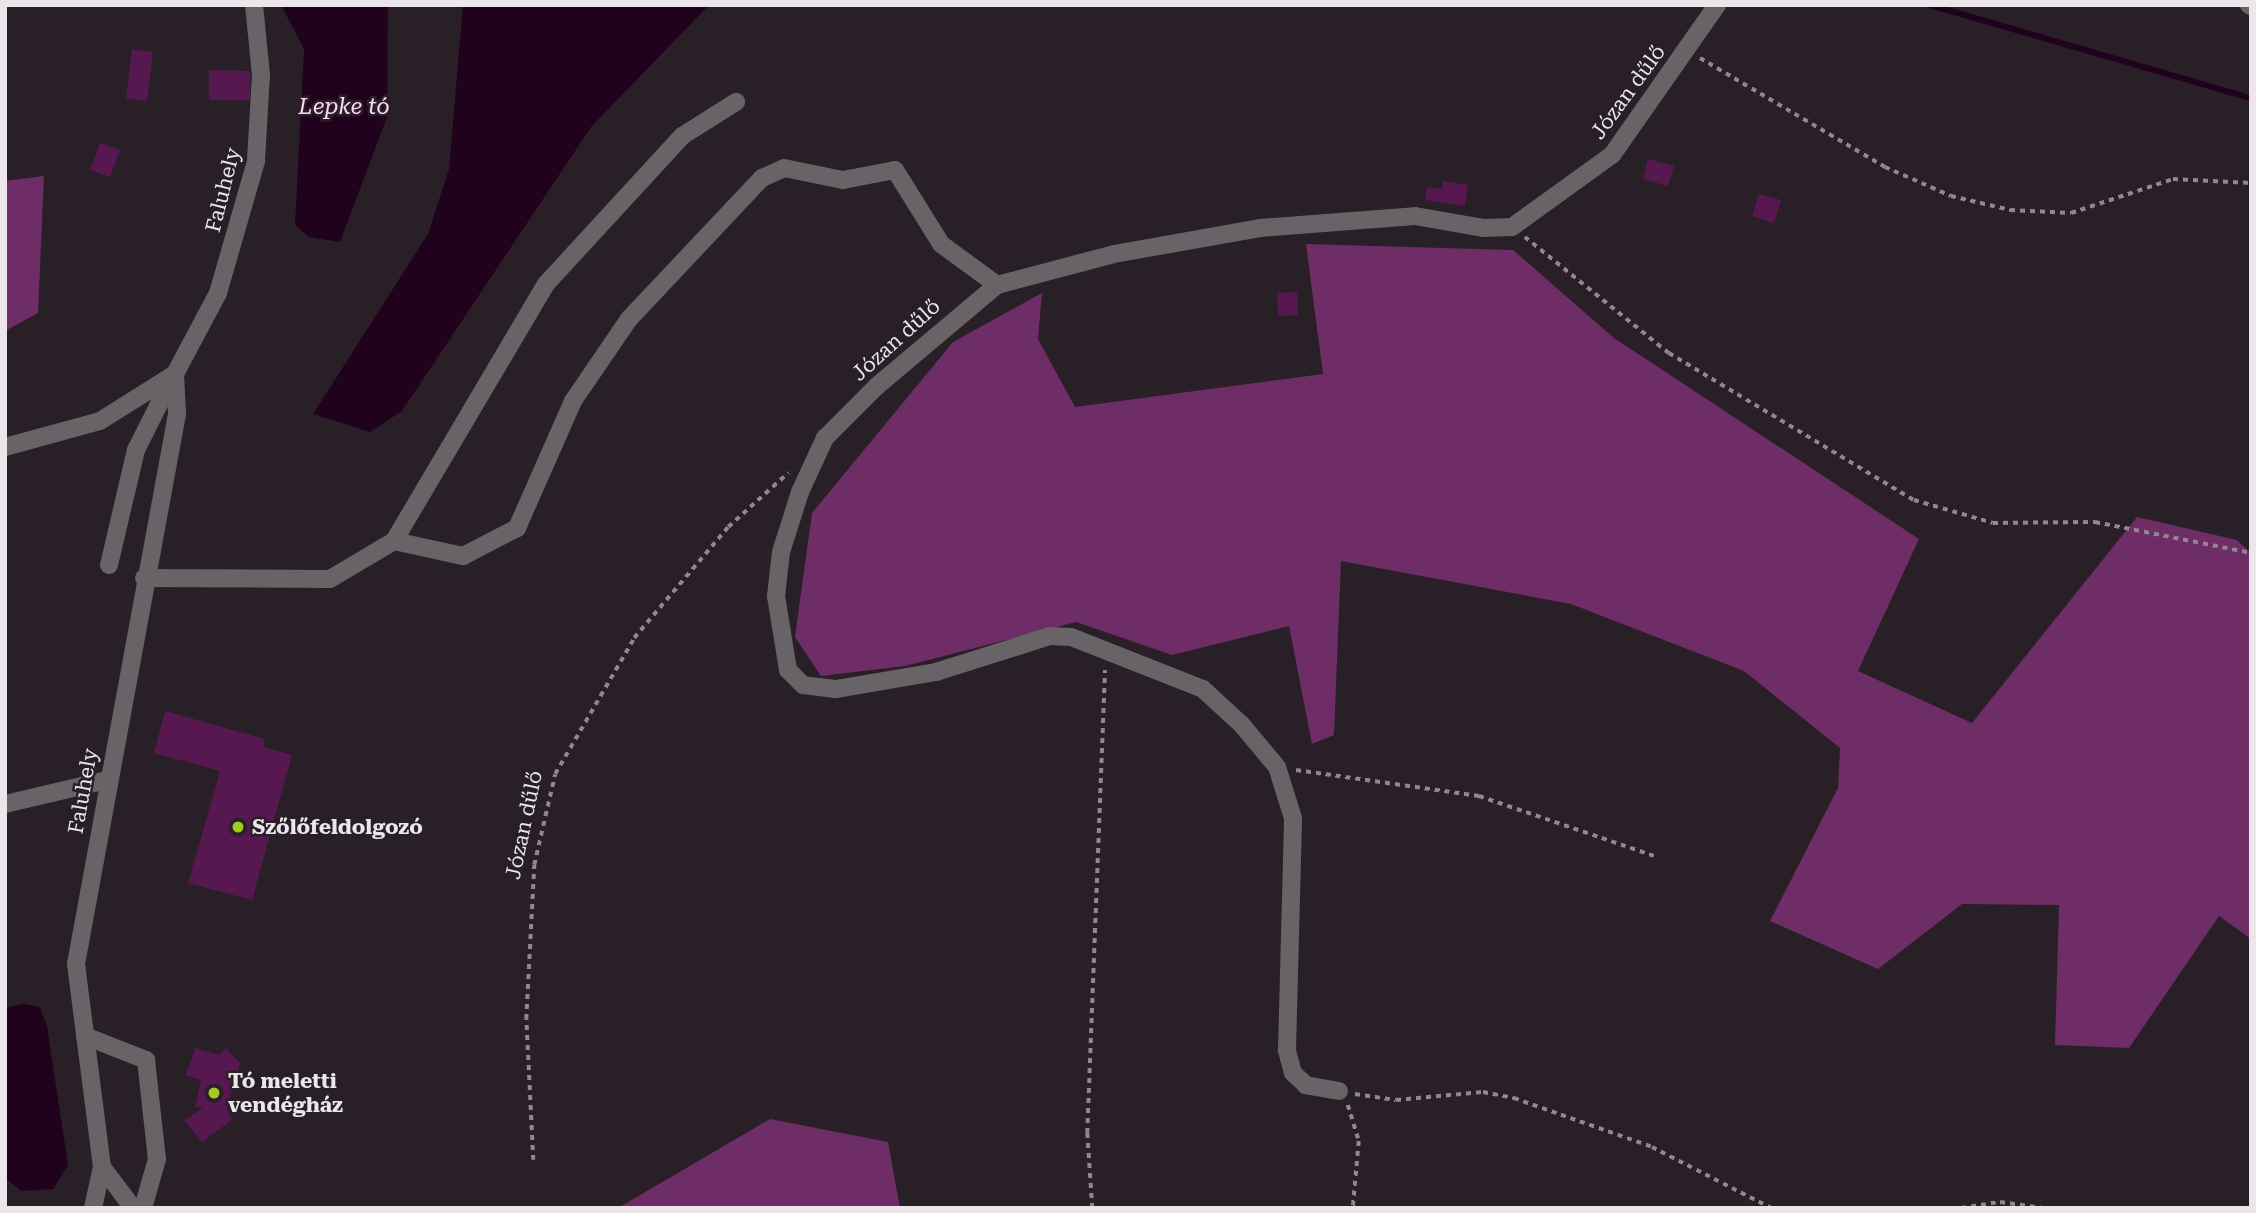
<!DOCTYPE html>
<html>
<head>
<meta charset="utf-8">
<style>
	body { margin:0 }
	#map { position:relative; width:2256px; height:1213px; overflow:hidden; background:#291f27; font-family:"Roboto Serif",serif }
	div>[style] { position:absolute }
	[style*='--x'] { left:calc(var(--x)*1px); top:calc(var(--y)*1px); width:calc(var(--w)*1px); rotate:calc(var(--a)*1deg) }
	.forest>* { inset:0; background:#6e2d66 }
	.water>* { inset:0; background:#20021d }
	.stream>* { height:6px; margin:-3px; padding:0 3px; transform-origin:3px; border-radius:3px; background:#20021d }
	.building>* { inset:0; background:#571851 }
	.path>* { height:3.5px; margin-top:-1.75px; transform-origin:0; background:repeating-linear-gradient(90deg,#90888e 0 5px,transparent 0 10px) }
	.minor>* { height:18px; margin:-9px; padding:0 9px; transform-origin:9px; border-radius:9px; background:#686367 }
	.dots>* { width:19px; height:19px; translate:-50% -50%; box-sizing:border-box; border:4px solid #291f27; border-radius:50% }
	span { translate:-50% -50%; white-space:nowrap; text-align:center; line-height:1.15; -webkit-text-stroke:5px #291f27; paint-order:stroke }
	.street-label { font-size:21px; color:#ece6eb }
	.poi-label { font-size:21px; color:#ece6eb; font-weight:700 }
	.left { translate:0 -50%; text-align:left }
	.water-label { font-size:23px; color:#fdd6f6; font-style:italic }
	.frame { position:absolute; inset:0; border:7px solid #ece6eb; pointer-events:none }
</style>
</head>
<body>
<div id="map">
	<div class="forest">
		<i style="clip-path:polygon(44px 176px,38px 313px,5px 331px,5px 181px)"></i>
		<i style="clip-path:polygon(1306px 244px,1513px 250px,1614px 338px,1919px 539px,1858px 671px,1972px 723px,2137px 517px,2237px 540px,2251px 553px,2251px 939px,2219px 916px,2129px 1048px,2055px 1045px,2059px 905px,1962px 904px,1878px 969px,1770px 921px,1838px 788px,1840px 748px,1744px 671px,1571px 604px,1341px 561px,1334px 735px,1312px 744px,1289px 626px,1172px 655px,1076px 622px,905px 666px,821px 676px,795px 637px,812px 513px,953px 342px,1042px 293px,1038px 339px,1075px 407px,1323px 374px)"></i>
		<i style="clip-path:polygon(770px 1119px,888px 1142px,900px 1208px,618px 1208px)"></i>
	</div>
	<div class="water">
		<i style="clip-path:polygon(281px 5px,388px 5px,387px 117px,340px 242px,309px 237px,295px 225px,304px 49px)"></i>
		<i style="clip-path:polygon(463px 5px,709px 5px,591px 127px,402px 411px,370px 432px,313px 414px,428px 234px,449px 169px)"></i>
		<i style="clip-path:polygon(23px 1004px,40px 1007px,47px 1026px,68px 1165px,53px 1189px,21px 1191px,5px 1178px,5px 1008px)"></i>
	</div>
	<div class="stream">
		<i style="--x:1930;--y:5;--w:334;--a:16.2"></i>
	</div>
	<div class="building">
		<i style="clip-path:polygon(132px 49px,153px 52px,147px 101px,126px 98px)"></i>
		<i style="clip-path:polygon(209px 70px,250px 71px,250px 100px,209px 100px)"></i>
		<i style="clip-path:polygon(100px 143px,120px 150px,110px 177px,90px 170px)"></i>
		<i style="clip-path:polygon(1648px 159px,1674px 166px,1668px 186px,1643px 179px)"></i>
		<i style="clip-path:polygon(1443px 181px,1468px 185px,1465px 206px,1425px 200px,1427px 187px,1442px 189px)"></i>
		<i style="clip-path:polygon(1759px 194px,1781px 200px,1774px 223px,1752px 216px)"></i>
		<i style="clip-path:polygon(1297px 292px,1298px 315px,1278px 316px,1277px 293px)"></i>
		<i style="clip-path:polygon(165px 711px,265px 739px,263px 747px,292px 755px,252px 900px,188px 883px,220px 771px,154px 753px)"></i>
		<i style="clip-path:polygon(195px 1048px,219px 1055px,226px 1048px,240px 1063px,227px 1108px,232px 1120px,202px 1142px,184px 1120px,203px 1108px,195px 1107px,201px 1080px,186px 1075px)"></i>
	</div>
	<div class="path">
		<i style="--x:1700;--y:58;--w:215;--a:30.5"></i>
		<i style="--x:1885;--y:167;--w:72;--a:23.7"></i>
		<i style="--x:1951;--y:196;--w:61;--a:13.3"></i>
		<i style="--x:2010;--y:210;--w:61;--a:2.8"></i>
		<i style="--x:2071;--y:213;--w:108;--a:-18.4"></i>
		<i style="--x:2173;--y:179;--w:78;--a:2.9"></i>
		<i style="--x:1525;--y:237;--w:185;--a:38.9"></i>
		<i style="--x:1669;--y:353;--w:286;--a:31"></i>
		<i style="--x:1914;--y:500;--w:82;--a:16.2"></i>
		<i style="--x:1993;--y:523;--w:102;--a:-0.6"></i>
		<i style="--x:2095;--y:522;--w:159;--a:11.2"></i>
		<i style="--x:1296;--y:770;--w:185;--a:8.1"></i>
		<i style="--x:1479;--y:796;--w:185;--a:18.9"></i>
		<i style="--x:1355;--y:1094;--w:41;--a:8.3"></i>
		<i style="--x:1396;--y:1100;--w:87;--a:-5.3"></i>
		<i style="--x:1483;--y:1092;--w:32;--a:11"></i>
		<i style="--x:1514;--y:1098;--w:146;--a:19.5"></i>
		<i style="--x:1652;--y:1147;--w:134;--a:27.1"></i>
		<i style="--x:1348;--y:1105;--w:38;--a:73"></i>
		<i style="--x:1359;--y:1141;--w:67;--a:95.1"></i>
		<i style="--x:533;--y:1160;--w:141;--a:-92.8"></i>
		<i style="--x:526;--y:1019;--w:154;--a:-87"></i>
		<i style="--x:534;--y:865;--w:93;--a:-77"></i>
		<i style="--x:555;--y:774;--w:157;--a:-59.8"></i>
		<i style="--x:634;--y:638;--w:145;--a:-49.7"></i>
		<i style="--x:728;--y:527;--w:81;--a:-42"></i>
		<i style="--x:1092;--y:1208;--w:75;--a:-93.8"></i>
		<i style="--x:1087;--y:1133;--w:463;--a:-87.8"></i>
		<i style="--x:1961;--y:1208;--w:39;--a:-9"></i>
		<i style="--x:2000;--y:1202;--w:43;--a:7.9"></i>
	</div>
	<div class="minor">
		<i style="--x:2249;--y:5;--w:2;--a:27"></i>
		<i style="--x:5;--y:447;--w:98;--a:-15.3"></i>
		<i style="--x:100;--y:421;--w:89;--a:-32.1"></i>
		<i style="--x:175;--y:374;--w:92;--a:-62"></i>
		<i style="--x:218;--y:293;--w:137;--a:-73.9"></i>
		<i style="--x:256;--y:161;--w:86;--a:-86.7"></i>
		<i style="--x:261;--y:75;--w:70;--a:-95.7"></i>
		<i style="--x:394;--y:541;--w:71;--a:12.3"></i>
		<i style="--x:463;--y:556;--w:61;--a:-27.4"></i>
		<i style="--x:517;--y:528;--w:139;--a:-66.2"></i>
		<i style="--x:573;--y:401;--w:99;--a:-55.7"></i>
		<i style="--x:629;--y:319;--w:194;--a:-46.7"></i>
		<i style="--x:762;--y:178;--w:24;--a:-24"></i>
		<i style="--x:784;--y:168;--w:60;--a:11.5"></i>
		<i style="--x:843;--y:180;--w:53;--a:-10.9"></i>
		<i style="--x:895;--y:170;--w:87;--a:58.1"></i>
		<i style="--x:941;--y:244;--w:69;--a:36.2"></i>
		<i style="--x:109;--y:565;--w:118;--a:-76.8"></i>
		<i style="--x:136;--y:450;--w:78;--a:-63.4"></i>
		<i style="--x:144;--y:578;--w:186;--a:0.3"></i>
		<i style="--x:330;--y:579;--w:74;--a:-30.7"></i>
		<i style="--x:394;--y:541;--w:299;--a:-59.4"></i>
		<i style="--x:546;--y:284;--w:201;--a:-47.4"></i>
		<i style="--x:682;--y:136;--w:64;--a:-32.2"></i>
		<i style="--x:5;--y:804;--w:105;--a:-13.2"></i>
		<i style="--x:85;--y:1036;--w:66;--a:21.5"></i>
		<i style="--x:146;--y:1060;--w:100;--a:83.7"></i>
		<i style="--x:157;--y:1159;--w:51;--a:105.9"></i>
		<i style="--x:1339;--y:1091;--w:34;--a:-170"></i>
		<i style="--x:1306;--y:1085;--w:18;--a:-137"></i>
		<i style="--x:1293;--y:1073;--w:24;--a:-105"></i>
		<i style="--x:1287;--y:1050;--w:232;--a:-88.5"></i>
		<i style="--x:1293;--y:818;--w:53;--a:-107.4"></i>
		<i style="--x:1277;--y:767;--w:55;--a:-129.8"></i>
		<i style="--x:1242;--y:725;--w:53;--a:-137.3"></i>
		<i style="--x:1203;--y:689;--w:142;--a:-158.5"></i>
		<i style="--x:1071;--y:637;--w:21;--a:-177"></i>
		<i style="--x:1050;--y:636;--w:120;--a:162.5"></i>
		<i style="--x:936;--y:672;--w:102;--a:170.4"></i>
		<i style="--x:835;--y:689;--w:32;--a:-173"></i>
		<i style="--x:803;--y:685;--w:21;--a:-135"></i>
		<i style="--x:788;--y:670;--w:75;--a:-99.2"></i>
		<i style="--x:776;--y:596;--w:44;--a:-83.5"></i>
		<i style="--x:781;--y:552;--w:63;--a:-72.4"></i>
		<i style="--x:800;--y:492;--w:60;--a:-65.2"></i>
		<i style="--x:825;--y:438;--w:74;--a:-45"></i>
		<i style="--x:877;--y:386;--w:157;--a:-40.1"></i>
		<i style="--x:997;--y:285;--w:121;--a:-14.8"></i>
		<i style="--x:1114;--y:254;--w:148;--a:-10.1"></i>
		<i style="--x:1260;--y:228;--w:155;--a:-4.4"></i>
		<i style="--x:1415;--y:216;--w:69;--a:10"></i>
		<i style="--x:1483;--y:228;--w:29;--a:-2"></i>
		<i style="--x:1512;--y:227;--w:123;--a:-35.8"></i>
		<i style="--x:1612;--y:155;--w:183;--a:-55"></i>
		<i style="--x:93;--y:1208;--w:42;--a:-77.6"></i>
		<i style="--x:133;--y:1208;--w:51;--a:-127.1"></i>
		<i style="--x:102;--y:1167;--w:205;--a:-97.3"></i>
		<i style="--x:76;--y:964;--w:559;--a:-79.59"></i>
		<i style="--x:177;--y:414;--w:40;--a:-92.9"></i>
	</div>
	<div class="dots">
		<i style="left:238px;top:827px;background:#a4c824"></i>
		<i style="left:214px;top:1093px;background:#a4c824"></i>
	</div>
	<div class="street-label">
		<span style="left:1628px;top:92px;rotate:-54deg">Józan dűlő</span>
		<span style="left:223px;top:190px;rotate:-76deg">Faluhely</span>
		<span style="left:896px;top:340px;rotate:-42deg">Józan dűlő</span>
		<span style="left:83px;top:791px;rotate:-80deg">Faluhely</span>
		<span style="left:524px;top:825px;rotate:-78deg">Józan dűlő</span>
	</div>
	<div class="poi-label">
		<span class="left" style="left:252px;top:827px">Szőlőfeldolgozó</span>
		<span class="left" style="left:228px;top:1093px">Tó meletti<br>vendégház</span>
	</div>
	<div class="water-label">
		<span style="left:344px;top:107px">Lepke tó</span>
	</div>
	<div class="frame"></div>
</div>
</body>
</html>
